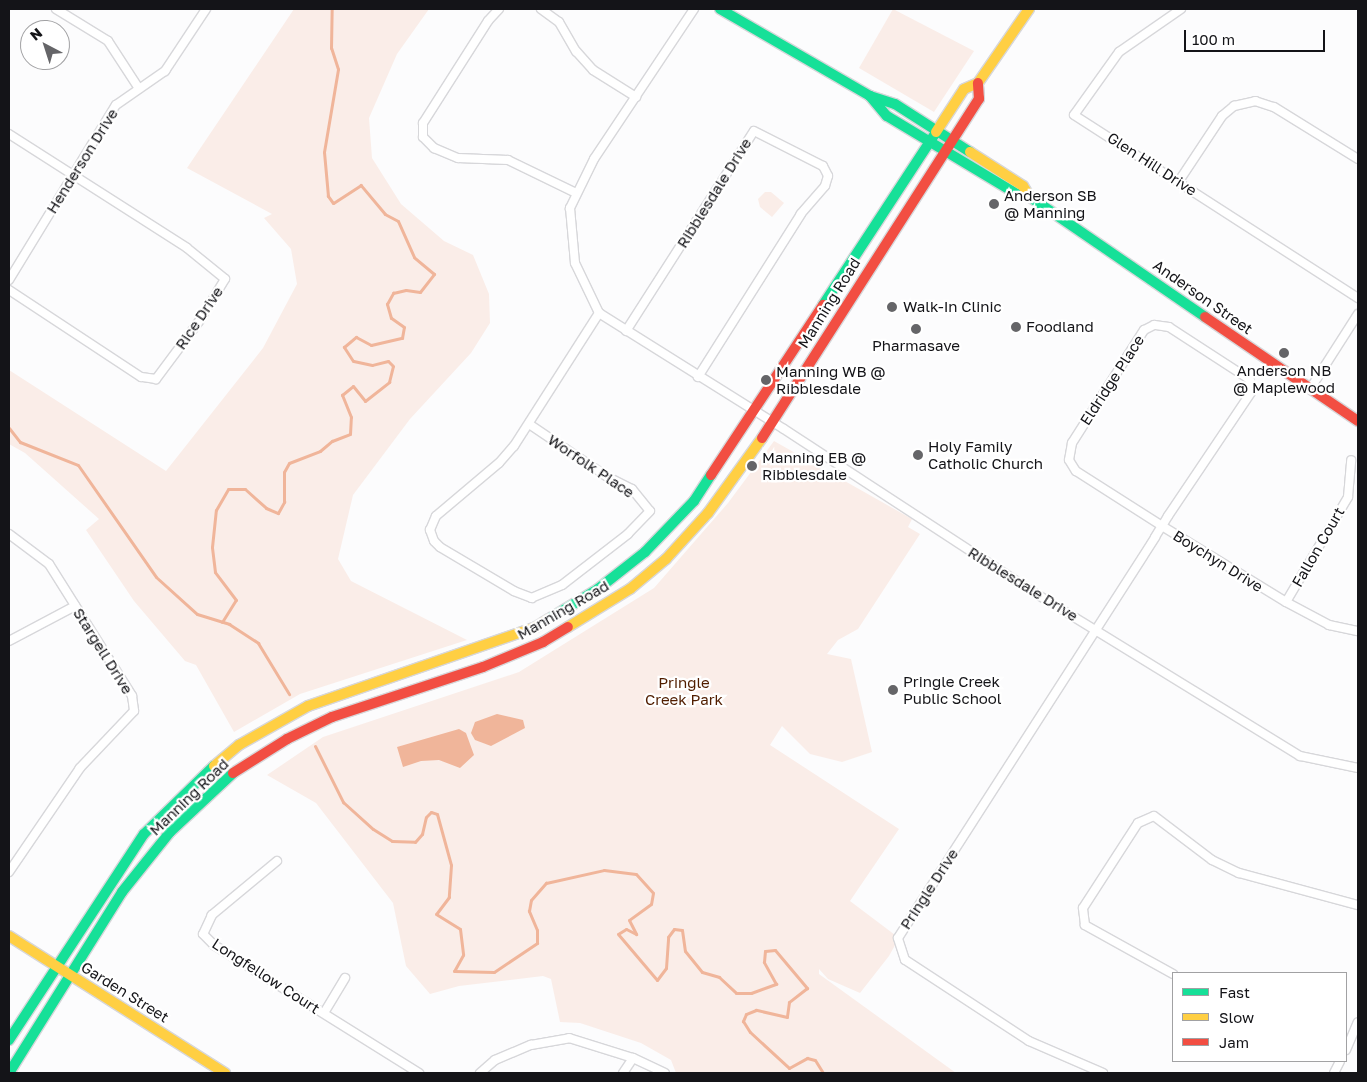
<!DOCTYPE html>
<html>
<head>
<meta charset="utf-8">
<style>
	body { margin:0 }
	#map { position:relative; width:1367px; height:1082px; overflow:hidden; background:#fcfcfd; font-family:"Golos Text",sans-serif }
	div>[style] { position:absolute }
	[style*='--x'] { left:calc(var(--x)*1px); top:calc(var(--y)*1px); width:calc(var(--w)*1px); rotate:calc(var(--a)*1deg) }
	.green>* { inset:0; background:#faede8 }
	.water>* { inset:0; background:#f0b59a }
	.stream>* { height:3px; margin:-1.5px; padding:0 1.5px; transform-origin:1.5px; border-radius:1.5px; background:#f0b59a }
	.roads { filter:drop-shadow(1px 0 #d7d7da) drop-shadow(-1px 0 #d7d7da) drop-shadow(0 1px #d7d7da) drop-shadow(0 -1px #d7d7da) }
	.street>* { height:8px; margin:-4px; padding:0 4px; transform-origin:4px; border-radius:4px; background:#fff }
	.fast>* { height:10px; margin:-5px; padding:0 5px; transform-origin:5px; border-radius:5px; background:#16e098 }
	.slow>* { height:10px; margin:-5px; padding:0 5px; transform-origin:5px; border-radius:5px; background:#ffcf43 }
	.jam>* { height:10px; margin:-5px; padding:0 5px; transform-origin:5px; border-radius:5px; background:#f24e42 }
	.dots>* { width:14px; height:14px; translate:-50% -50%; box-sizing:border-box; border:2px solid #fff; border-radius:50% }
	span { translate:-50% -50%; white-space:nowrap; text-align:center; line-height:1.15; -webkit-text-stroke:4.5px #fff; paint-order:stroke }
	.street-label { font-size:15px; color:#141418 }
	.poi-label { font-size:15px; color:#141418 }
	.left { translate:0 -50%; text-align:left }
	.park-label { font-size:15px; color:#511e00 }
	.frame { position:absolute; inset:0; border:10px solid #141418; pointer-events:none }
	.legend { position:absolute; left:1172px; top:972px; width:175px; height:90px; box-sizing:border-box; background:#fff; border:1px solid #a1a1a3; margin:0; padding:6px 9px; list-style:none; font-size:15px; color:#141418 }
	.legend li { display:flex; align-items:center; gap:10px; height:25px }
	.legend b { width:25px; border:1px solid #a1a1a3 }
	.north { position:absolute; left:20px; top:20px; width:50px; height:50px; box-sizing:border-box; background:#fff; border:1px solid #a1a1a3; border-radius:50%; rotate:320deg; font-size:14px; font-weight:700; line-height:20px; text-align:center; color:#141418 }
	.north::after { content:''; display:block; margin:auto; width:18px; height:22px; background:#656568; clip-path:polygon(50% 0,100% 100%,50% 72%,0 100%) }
	.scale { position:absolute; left:1184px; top:30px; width:141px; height:22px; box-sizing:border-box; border:2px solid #141418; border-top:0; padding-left:6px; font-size:15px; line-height:18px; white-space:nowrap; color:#141418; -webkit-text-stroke:4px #fff; paint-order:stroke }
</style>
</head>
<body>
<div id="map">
	<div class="green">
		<i style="clip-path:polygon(294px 9px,429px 9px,397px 54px,369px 118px,372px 158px,401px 204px,444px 241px,473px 255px,489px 294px,490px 323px,471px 353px,410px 419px,353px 495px,338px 559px,351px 581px,467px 640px,300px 694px,234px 732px,196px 665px,185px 661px,134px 601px,86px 530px,99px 519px,25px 453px,9px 444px,9px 370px,166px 471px,263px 348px,297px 284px,291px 249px,264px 218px,272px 214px,187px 168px)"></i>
		<i style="clip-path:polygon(893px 9px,974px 51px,934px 112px,859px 68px)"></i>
		<i style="clip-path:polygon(765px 192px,771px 192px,784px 203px,772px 217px,760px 207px,758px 199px)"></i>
		<i style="clip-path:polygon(774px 441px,912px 519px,908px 527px,920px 534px,858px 629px,838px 640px,827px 654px,851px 659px,872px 752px,842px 762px,810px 754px,782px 726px,770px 745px,899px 829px,850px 901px,899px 938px,889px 956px,860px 993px,828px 979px,819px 969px,819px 974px,956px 1073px,676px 1073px,671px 1060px,641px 1043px,580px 1023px,560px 1022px,551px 979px,543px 976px,459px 986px,430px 994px,406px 966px,393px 903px,316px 803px,267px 775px,323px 737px,519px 672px,654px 588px,728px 503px)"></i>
	</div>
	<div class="water">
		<i style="clip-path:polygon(497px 714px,523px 720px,525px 728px,491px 746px,475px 740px,471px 733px,475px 722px)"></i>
		<i style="clip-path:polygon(459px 729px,466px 733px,474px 755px,460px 768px,439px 760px,421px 761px,403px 767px,397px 747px)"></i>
	</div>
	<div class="stream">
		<i style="--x:9;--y:428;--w:18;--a:52"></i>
		<i style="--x:20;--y:442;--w:62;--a:21.6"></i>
		<i style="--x:78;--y:465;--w:136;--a:55.1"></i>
		<i style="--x:156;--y:577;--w:55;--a:42.1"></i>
		<i style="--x:197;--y:614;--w:34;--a:17"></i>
		<i style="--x:229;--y:624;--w:35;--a:33"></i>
		<i style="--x:258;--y:643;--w:60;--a:58.7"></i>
		<i style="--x:222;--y:622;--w:26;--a:-58"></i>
		<i style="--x:236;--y:600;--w:35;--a:-127"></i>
		<i style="--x:215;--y:572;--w:25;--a:-97"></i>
		<i style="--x:212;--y:547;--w:37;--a:-84"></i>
		<i style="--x:216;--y:510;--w:24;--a:-60"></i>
		<i style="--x:228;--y:489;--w:17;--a:0"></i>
		<i style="--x:245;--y:489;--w:28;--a:42"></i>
		<i style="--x:266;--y:508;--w:13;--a:23"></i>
		<i style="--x:278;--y:513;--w:13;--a:-61"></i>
		<i style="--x:284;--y:502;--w:30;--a:-90"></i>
		<i style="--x:284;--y:472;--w:10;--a:-61"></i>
		<i style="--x:289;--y:463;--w:33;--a:-21"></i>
		<i style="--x:320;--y:451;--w:16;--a:-40"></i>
		<i style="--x:332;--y:441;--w:19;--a:-21"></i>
		<i style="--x:350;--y:434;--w:17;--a:-87"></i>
		<i style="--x:351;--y:417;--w:24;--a:-112"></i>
		<i style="--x:342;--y:395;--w:14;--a:-39"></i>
		<i style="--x:353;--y:386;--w:19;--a:51"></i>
		<i style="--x:365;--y:401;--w:31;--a:-38"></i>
		<i style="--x:389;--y:382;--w:16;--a:-76"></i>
		<i style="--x:393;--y:366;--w:7;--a:-135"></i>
		<i style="--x:388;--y:361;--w:16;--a:166"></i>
		<i style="--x:372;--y:365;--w:19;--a:-168"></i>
		<i style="--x:353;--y:361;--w:17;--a:-123"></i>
		<i style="--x:344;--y:347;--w:16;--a:-40"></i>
		<i style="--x:356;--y:337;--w:17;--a:28"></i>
		<i style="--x:371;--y:345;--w:32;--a:-13"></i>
		<i style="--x:402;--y:338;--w:11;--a:-80"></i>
		<i style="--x:404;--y:327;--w:16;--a:-145"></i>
		<i style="--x:391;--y:318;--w:15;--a:-106"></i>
		<i style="--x:387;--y:304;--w:13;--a:-61"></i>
		<i style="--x:393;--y:293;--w:13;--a:-13"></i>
		<i style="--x:406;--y:290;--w:14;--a:8"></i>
		<i style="--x:420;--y:292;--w:23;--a:-52"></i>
		<i style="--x:434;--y:274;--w:26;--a:-140"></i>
		<i style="--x:414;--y:257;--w:39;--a:-114"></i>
		<i style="--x:398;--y:221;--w:15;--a:-152"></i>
		<i style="--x:385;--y:214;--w:38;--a:-130"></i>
		<i style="--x:361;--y:185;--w:33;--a:147"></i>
		<i style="--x:333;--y:203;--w:9;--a:-126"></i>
		<i style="--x:328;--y:196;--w:44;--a:-95.2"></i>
		<i style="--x:324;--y:152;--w:84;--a:-80.4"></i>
		<i style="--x:338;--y:69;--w:22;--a:-108"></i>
		<i style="--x:331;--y:48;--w:39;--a:-89"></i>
		<i style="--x:315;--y:746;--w:63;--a:63.4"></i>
		<i style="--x:343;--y:802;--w:40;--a:42"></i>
		<i style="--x:373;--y:829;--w:22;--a:32"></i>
		<i style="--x:392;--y:841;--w:23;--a:2"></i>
		<i style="--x:415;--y:842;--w:11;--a:-49"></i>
		<i style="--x:422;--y:834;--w:17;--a:-77"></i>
		<i style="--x:426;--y:817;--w:7;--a:-45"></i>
		<i style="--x:431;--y:812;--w:6;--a:18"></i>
		<i style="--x:437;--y:814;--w:53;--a:74.6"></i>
		<i style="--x:451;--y:865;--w:32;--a:94"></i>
		<i style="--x:449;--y:897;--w:21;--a:127"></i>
		<i style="--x:436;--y:914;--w:28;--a:32"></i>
		<i style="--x:460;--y:929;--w:26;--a:83"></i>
		<i style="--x:463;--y:955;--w:18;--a:119"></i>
		<i style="--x:454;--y:971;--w:40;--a:1.4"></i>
		<i style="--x:494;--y:972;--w:52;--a:-34"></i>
		<i style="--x:537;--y:943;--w:13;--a:-90"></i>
		<i style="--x:537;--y:930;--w:21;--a:-113"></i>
		<i style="--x:529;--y:911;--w:11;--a:-80"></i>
		<i style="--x:531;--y:900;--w:23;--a:-49"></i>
		<i style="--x:546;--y:883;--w:59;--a:-12.6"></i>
		<i style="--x:604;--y:870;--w:32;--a:7"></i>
		<i style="--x:636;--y:874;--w:25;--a:48"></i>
		<i style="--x:653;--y:893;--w:11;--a:100"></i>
		<i style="--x:651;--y:904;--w:27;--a:144"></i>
		<i style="--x:629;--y:920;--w:16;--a:63"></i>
		<i style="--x:636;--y:934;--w:11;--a:-153"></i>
		<i style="--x:626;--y:929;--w:9;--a:148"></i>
		<i style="--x:618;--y:934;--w:60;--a:49.7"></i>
		<i style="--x:657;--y:980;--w:15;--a:-53"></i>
		<i style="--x:666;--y:968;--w:31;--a:-86"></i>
		<i style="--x:668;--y:937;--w:10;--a:-53"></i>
		<i style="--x:674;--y:929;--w:8;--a:7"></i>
		<i style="--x:682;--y:930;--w:21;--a:82"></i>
		<i style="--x:685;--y:951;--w:27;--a:51"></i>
		<i style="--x:702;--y:972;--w:18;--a:16"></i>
		<i style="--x:719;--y:977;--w:23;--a:43"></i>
		<i style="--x:736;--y:993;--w:15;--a:0"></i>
		<i style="--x:751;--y:993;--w:27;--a:-20"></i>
		<i style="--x:776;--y:984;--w:25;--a:-119"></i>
		<i style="--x:764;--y:962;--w:11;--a:-85"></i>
		<i style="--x:765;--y:951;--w:10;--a:-6"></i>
		<i style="--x:775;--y:950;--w:50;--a:49.9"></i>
		<i style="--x:807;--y:988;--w:23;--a:142"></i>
		<i style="--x:789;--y:1002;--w:15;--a:98"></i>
		<i style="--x:787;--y:1017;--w:32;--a:-167"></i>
		<i style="--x:756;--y:1010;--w:11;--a:158"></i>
		<i style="--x:746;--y:1014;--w:8;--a:113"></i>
		<i style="--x:743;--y:1021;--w:13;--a:58"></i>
		<i style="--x:750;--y:1032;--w:53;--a:42.7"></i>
		<i style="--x:789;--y:1068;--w:21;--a:-29"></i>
		<i style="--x:807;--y:1058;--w:8;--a:14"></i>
		<i style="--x:815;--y:1060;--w:15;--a:58"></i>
	</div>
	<div class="roads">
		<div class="street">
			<i style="--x:56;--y:9;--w:61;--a:31.6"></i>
			<i style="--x:108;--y:41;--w:55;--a:56.9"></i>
			<i style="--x:499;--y:9;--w:16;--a:133"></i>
			<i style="--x:488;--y:21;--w:121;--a:122.5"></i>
			<i style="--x:423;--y:123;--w:14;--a:90"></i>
			<i style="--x:423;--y:137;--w:16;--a:45"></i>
			<i style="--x:434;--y:148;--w:26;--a:23"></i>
			<i style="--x:458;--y:158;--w:50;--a:2.3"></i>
			<i style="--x:508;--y:160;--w:76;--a:25.9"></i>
			<i style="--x:541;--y:9;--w:22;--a:36"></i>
			<i style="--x:559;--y:22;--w:34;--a:60"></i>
			<i style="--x:576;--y:51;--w:25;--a:48"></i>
			<i style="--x:593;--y:70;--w:51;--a:32.1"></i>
			<i style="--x:694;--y:9;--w:180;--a:123.7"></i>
			<i style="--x:594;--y:159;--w:55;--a:116.1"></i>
			<i style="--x:570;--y:208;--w:55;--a:84.8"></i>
			<i style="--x:575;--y:263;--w:55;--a:64.4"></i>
			<i style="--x:599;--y:313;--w:218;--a:32.1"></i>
			<i style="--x:784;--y:429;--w:294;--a:33.2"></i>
			<i style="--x:1030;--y:590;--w:317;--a:31.6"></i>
			<i style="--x:1300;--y:756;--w:59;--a:11.7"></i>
			<i style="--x:1181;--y:9;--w:75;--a:145.3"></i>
			<i style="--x:1119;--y:52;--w:77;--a:125.5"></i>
			<i style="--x:1074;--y:115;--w:338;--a:32.8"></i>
			<i style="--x:9;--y:134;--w:211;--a:32.6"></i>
			<i style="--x:187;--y:248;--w:49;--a:39.2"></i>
			<i style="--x:225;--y:279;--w:48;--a:121.4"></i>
			<i style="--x:200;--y:320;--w:74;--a:126.7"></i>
			<i style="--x:156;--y:379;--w:15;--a:-172"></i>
			<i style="--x:141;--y:377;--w:158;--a:-146.6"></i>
			<i style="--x:1179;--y:181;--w:78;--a:-56.5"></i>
			<i style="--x:1222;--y:116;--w:16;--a:-40"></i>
			<i style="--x:1234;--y:106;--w:22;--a:-13"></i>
			<i style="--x:1255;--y:101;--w:20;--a:18"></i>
			<i style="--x:1274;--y:107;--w:99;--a:31.8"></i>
			<i style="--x:9;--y:280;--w:205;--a:-58.6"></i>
			<i style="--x:116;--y:105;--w:60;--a:-34.8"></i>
			<i style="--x:165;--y:71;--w:74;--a:-56.5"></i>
			<i style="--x:626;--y:331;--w:237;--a:-57.4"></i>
			<i style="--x:754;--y:131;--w:77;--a:26.9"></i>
			<i style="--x:823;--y:166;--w:11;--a:63"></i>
			<i style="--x:828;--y:176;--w:10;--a:107"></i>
			<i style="--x:825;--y:186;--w:37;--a:131"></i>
			<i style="--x:801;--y:214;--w:193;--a:122.3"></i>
			<i style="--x:1310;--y:389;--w:89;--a:-57.4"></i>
			<i style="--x:529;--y:424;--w:93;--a:34"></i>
			<i style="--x:606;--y:476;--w:29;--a:27"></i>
			<i style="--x:632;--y:489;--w:28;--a:51"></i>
			<i style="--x:650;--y:511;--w:32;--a:134"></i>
			<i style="--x:628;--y:534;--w:83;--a:142.3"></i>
			<i style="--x:562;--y:585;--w:33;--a:157"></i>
			<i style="--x:532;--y:598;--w:19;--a:-159"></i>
			<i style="--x:514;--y:591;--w:86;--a:-149.3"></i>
			<i style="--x:440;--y:547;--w:8;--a:-135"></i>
			<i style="--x:434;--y:541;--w:12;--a:-110"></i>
			<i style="--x:430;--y:530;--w:15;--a:-67"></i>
			<i style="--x:436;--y:516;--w:82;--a:-40.1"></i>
			<i style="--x:499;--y:463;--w:23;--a:-49"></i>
			<i style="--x:514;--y:446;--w:158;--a:-57.4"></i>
			<i style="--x:9;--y:534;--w:50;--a:36.9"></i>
			<i style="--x:49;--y:564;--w:156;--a:57.8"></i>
			<i style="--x:132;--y:696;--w:15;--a:82"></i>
			<i style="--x:134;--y:711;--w:79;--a:133.5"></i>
			<i style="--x:80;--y:768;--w:126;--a:124.3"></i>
			<i style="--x:1286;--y:602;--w:122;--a:-59.4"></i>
			<i style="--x:1348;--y:497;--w:37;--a:-85"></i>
			<i style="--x:9;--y:641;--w:75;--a:-27.9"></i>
			<i style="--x:277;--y:861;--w:85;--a:140.3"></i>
			<i style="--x:212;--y:915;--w:21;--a:115"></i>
			<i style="--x:203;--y:934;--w:16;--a:45"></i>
			<i style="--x:214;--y:945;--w:242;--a:32"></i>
			<i style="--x:1173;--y:974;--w:101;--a:-150.9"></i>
			<i style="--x:1085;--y:925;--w:17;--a:-97"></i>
			<i style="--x:1083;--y:908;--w:101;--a:-57.1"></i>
			<i style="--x:1138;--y:823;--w:17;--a:-24"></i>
			<i style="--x:1154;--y:816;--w:73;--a:37.2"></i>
			<i style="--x:1212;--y:860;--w:30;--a:26"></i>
			<i style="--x:1239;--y:873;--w:123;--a:15.1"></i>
			<i style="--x:324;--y:1013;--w:41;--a:-59"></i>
			<i style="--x:1346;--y:1050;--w:30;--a:-67"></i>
			<i style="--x:480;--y:1073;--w:20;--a:-41"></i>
			<i style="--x:495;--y:1060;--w:39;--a:-23"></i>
			<i style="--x:531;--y:1045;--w:39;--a:-10"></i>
			<i style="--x:569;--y:1038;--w:67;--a:17.4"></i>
			<i style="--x:633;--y:1058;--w:35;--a:25"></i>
			<i style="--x:623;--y:1073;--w:18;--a:-56"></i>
			<i style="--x:1103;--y:1073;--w:81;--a:-156.6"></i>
			<i style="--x:1029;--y:1041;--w:148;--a:-146.8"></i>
			<i style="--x:905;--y:960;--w:23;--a:-108"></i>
			<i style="--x:898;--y:938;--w:476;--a:-57.3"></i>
			<i style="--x:1155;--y:537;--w:13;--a:-58"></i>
			<i style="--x:1162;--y:526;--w:12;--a:-59"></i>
			<i style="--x:1168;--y:516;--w:151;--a:-56.1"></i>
			<i style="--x:1252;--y:391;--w:12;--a:-104"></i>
			<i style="--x:1249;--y:379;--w:95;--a:-147"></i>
			<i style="--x:1169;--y:327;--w:15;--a:-172"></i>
			<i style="--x:1154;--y:325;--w:11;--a:153"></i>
			<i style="--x:1144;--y:330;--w:134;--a:122.5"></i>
			<i style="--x:1072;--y:443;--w:17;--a:100"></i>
			<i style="--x:1069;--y:460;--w:13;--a:58"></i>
			<i style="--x:1076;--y:471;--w:102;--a:32.6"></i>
			<i style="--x:1162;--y:526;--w:145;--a:31.5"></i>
			<i style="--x:1286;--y:602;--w:49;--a:28.1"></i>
			<i style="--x:1329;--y:625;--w:30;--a:12"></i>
			<i style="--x:1334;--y:1073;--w:13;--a:-63"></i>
		</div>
		<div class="fast">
			<i style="--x:720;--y:9;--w:173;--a:30.1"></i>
			<i style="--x:870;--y:96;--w:26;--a:18"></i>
			<i style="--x:895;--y:104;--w:89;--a:32.6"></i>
			<i style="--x:870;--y:96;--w:26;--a:50"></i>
			<i style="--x:887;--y:116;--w:152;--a:31"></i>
			<i style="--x:1017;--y:194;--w:13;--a:13"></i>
			<i style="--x:1030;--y:197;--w:212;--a:34.4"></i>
			<i style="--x:823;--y:305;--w:207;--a:-56.8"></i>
			<i style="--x:549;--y:619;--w:57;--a:-31.5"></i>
			<i style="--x:598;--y:589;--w:60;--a:-38.2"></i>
			<i style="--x:645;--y:552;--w:71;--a:-46.1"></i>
			<i style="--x:694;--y:501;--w:31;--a:-57"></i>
			<i style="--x:9;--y:1040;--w:246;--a:-56.8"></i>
			<i style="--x:144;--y:834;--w:98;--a:-44.2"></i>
			<i style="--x:9;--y:1073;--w:213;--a:-58"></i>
			<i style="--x:122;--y:892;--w:77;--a:-51.3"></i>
			<i style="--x:170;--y:832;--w:86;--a:-43.1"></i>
		</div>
		<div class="slow">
			<i style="--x:936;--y:132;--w:51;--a:-56.9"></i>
			<i style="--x:964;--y:89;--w:15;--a:-23"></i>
			<i style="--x:978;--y:83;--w:90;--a:-55.4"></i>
			<i style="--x:970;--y:152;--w:63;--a:32.7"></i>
			<i style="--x:1023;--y:186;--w:13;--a:58"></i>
			<i style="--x:568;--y:627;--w:73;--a:-31.5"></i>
			<i style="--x:630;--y:589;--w:47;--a:-39.8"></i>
			<i style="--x:666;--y:559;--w:62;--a:-47.6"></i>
			<i style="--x:708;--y:513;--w:92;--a:-54.2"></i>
			<i style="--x:214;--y:766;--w:33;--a:-40"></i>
			<i style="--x:239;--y:745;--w:79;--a:-29.5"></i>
			<i style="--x:308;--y:706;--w:241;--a:-19.1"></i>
			<i style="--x:536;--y:627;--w:15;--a:-32"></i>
			<i style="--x:9;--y:936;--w:256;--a:32.4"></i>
		</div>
		<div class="jam">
			<i style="--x:1205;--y:317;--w:185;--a:34.2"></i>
			<i style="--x:762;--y:438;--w:403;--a:-57.4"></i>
			<i style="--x:979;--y:99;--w:16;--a:-94"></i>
			<i style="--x:711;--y:475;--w:204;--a:-56.6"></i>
			<i style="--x:233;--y:773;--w:64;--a:-32.2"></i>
			<i style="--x:287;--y:739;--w:50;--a:-26.1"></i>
			<i style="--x:332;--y:717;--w:159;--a:-18.3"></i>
			<i style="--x:483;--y:667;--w:65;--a:-22.6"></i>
			<i style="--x:543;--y:642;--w:29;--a:-31"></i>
		</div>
	</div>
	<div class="dots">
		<i style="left:994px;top:204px;background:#656568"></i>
		<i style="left:892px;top:307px;background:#656568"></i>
		<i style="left:1016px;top:327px;background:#656568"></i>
		<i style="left:916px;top:329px;background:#656568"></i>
		<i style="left:1284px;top:353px;background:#656568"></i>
		<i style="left:766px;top:380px;background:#656568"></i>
		<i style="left:918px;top:455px;background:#656568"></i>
		<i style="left:752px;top:466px;background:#656568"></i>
		<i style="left:893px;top:690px;background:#656568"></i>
	</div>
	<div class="street-label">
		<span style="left:82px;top:161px;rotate:-58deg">Henderson Drive</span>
		<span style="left:1152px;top:164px;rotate:33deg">Glen Hill Drive</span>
		<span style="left:714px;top:193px;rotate:-58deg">Ribblesdale Drive</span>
		<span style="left:1203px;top:297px;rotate:35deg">Anderson Street</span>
		<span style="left:829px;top:303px;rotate:-58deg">Manning Road</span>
		<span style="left:199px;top:318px;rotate:-56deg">Rice Drive</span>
		<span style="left:1112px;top:380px;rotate:-57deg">Eldridge Place</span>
		<span style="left:591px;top:466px;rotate:34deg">Worfolk Place</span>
		<span style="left:1318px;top:547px;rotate:-60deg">Fallon Court</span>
		<span style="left:1218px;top:561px;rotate:32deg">Boychyn Drive</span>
		<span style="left:1023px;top:584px;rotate:32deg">Ribblesdale Drive</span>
		<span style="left:563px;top:610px;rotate:-30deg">Manning Road</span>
		<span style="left:103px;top:651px;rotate:58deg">Stargell Drive</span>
		<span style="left:189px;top:797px;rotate:-44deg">Manning Road</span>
		<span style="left:929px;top:889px;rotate:-57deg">Pringle Drive</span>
		<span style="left:266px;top:976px;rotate:33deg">Longfellow Court</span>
		<span style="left:125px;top:992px;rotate:32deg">Garden Street</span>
	</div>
	<div class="poi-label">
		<span class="left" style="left:1004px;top:204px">Anderson SB<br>@ Manning</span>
		<span class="left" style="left:903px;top:307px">Walk-In Clinic</span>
		<span class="left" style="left:1026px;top:327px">Foodland</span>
		<span style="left:916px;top:346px">Pharmasave</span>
		<span style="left:1284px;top:379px">Anderson NB<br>@ Maplewood</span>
		<span class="left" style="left:776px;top:380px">Manning WB @<br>Ribblesdale</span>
		<span class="left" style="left:928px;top:455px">Holy Family<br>Catholic Church</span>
		<span class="left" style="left:762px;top:466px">Manning EB @<br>Ribblesdale</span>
		<span class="left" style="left:903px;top:690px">Pringle Creek<br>Public School</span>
	</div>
	<div class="park-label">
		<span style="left:684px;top:691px">Pringle<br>Creek Park</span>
	</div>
	<div class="frame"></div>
	<ul class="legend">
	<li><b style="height:6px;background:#16e098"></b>Fast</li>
	<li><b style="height:6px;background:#ffcf43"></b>Slow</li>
	<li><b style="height:6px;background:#f24e42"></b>Jam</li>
	</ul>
	<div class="north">N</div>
	<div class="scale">100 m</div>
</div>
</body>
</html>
